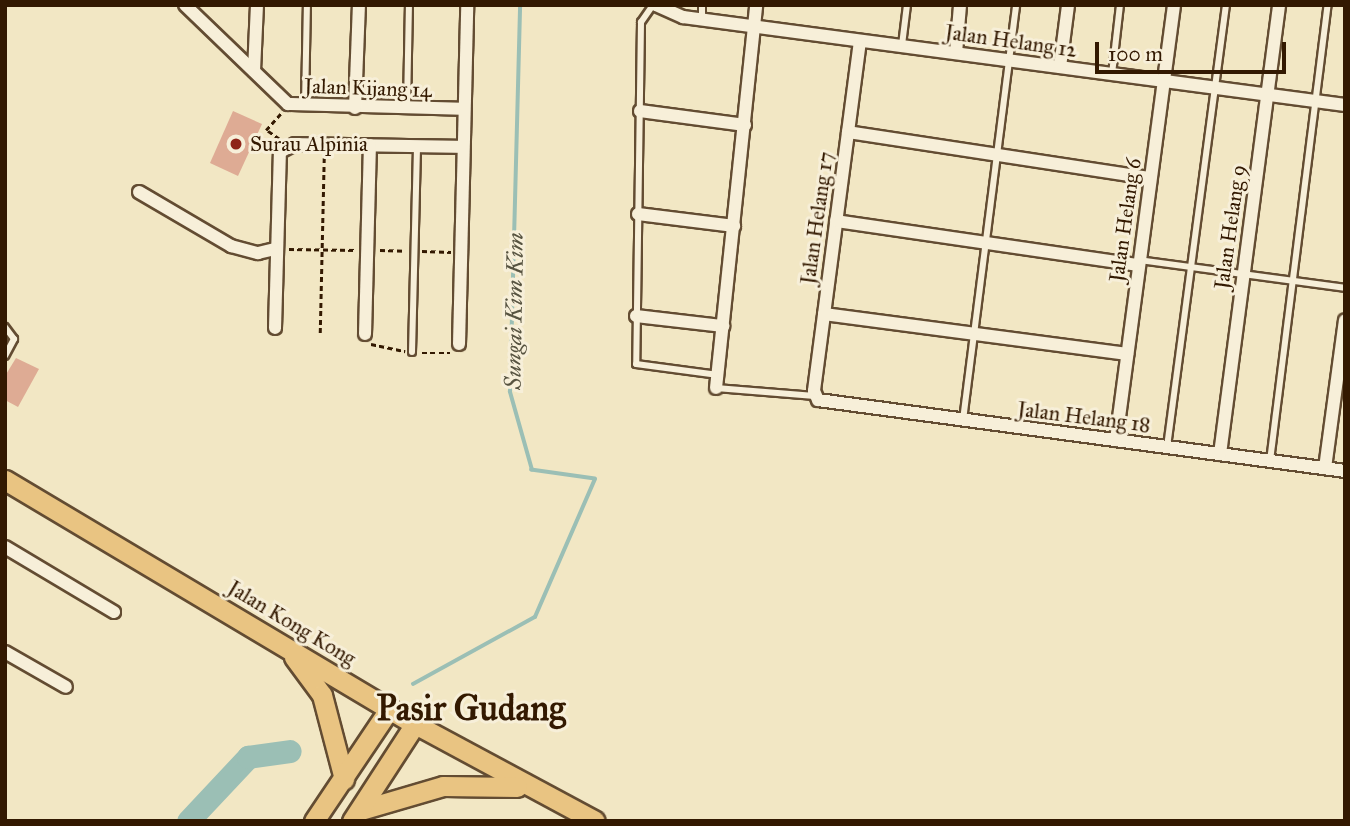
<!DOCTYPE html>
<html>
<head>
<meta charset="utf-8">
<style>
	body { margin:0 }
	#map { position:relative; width:1350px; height:826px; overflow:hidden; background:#f2e7c4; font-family:"IM FELL Great Primer",serif }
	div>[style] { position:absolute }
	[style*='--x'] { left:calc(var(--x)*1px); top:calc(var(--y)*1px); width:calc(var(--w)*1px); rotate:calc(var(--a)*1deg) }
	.stream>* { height:3.5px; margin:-1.75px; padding:0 1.75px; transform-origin:1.75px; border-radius:1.75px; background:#9bbfb5 }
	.river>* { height:23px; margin:-11.5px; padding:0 11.5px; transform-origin:11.5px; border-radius:11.5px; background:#9bbfb5 }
	.building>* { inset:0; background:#deab94 }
	.path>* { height:2.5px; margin-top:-1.25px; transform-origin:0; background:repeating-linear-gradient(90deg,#331901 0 5px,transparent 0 8.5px) }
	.roads { filter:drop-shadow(2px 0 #634c32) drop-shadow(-2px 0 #634c32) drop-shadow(0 2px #634c32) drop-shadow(0 -2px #634c32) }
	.service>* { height:6px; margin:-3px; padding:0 3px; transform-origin:3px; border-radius:3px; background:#f7efd9 }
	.minor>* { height:12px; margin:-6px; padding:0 6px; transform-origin:6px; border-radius:6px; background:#f7efd9 }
	.primary>* { height:19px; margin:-9.5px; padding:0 9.5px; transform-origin:9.5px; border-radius:9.5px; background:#e9c482 }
	.dots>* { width:19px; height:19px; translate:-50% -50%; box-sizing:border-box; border:4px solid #f7efd9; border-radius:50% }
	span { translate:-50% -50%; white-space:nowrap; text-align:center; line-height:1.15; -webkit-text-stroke:6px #f7efd9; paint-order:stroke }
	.street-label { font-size:21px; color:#331901 }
	.poi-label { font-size:21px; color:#331901 }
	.left { translate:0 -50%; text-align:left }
	.water-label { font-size:23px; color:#575340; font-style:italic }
	.town-label { font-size:35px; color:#331901; font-weight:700 }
	.frame { position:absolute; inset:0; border:7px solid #331901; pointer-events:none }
	.scale { position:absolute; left:1095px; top:42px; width:191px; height:32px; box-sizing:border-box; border:4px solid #331901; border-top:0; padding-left:9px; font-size:21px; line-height:24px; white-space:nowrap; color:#331901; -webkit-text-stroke:5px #f7efd9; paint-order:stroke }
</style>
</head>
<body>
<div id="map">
	<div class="stream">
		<i style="--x:413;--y:684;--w:139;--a:-28.8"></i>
		<i style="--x:535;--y:617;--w:150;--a:-66.5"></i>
		<i style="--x:595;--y:479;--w:64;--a:-171.9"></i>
		<i style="--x:532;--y:470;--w:81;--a:-105.8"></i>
		<i style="--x:510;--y:392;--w:387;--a:-88.5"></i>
	</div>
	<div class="river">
		<i style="--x:188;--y:821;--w:88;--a:-46.8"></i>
		<i style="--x:248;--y:757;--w:42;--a:-8.1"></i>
	</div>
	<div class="building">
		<i style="clip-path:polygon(233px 111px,262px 124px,238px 176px,210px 163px)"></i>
		<i style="clip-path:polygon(16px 358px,39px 369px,18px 407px,5px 400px,5px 376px)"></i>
	</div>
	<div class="path">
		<i style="--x:279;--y:139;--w:16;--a:-145"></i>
		<i style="--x:266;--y:130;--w:24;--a:-48"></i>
		<i style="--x:289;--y:249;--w:67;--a:0.9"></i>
		<i style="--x:380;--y:250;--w:25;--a:2"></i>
		<i style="--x:422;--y:251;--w:29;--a:2"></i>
		<i style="--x:320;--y:333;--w:175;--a:-88.7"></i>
		<i style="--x:371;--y:344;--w:35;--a:12"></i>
		<i style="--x:422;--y:353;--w:28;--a:0"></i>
	</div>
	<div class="roads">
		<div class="service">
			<i style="--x:653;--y:5;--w:21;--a:125"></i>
			<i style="--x:641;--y:22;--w:342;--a:90.8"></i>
			<i style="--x:636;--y:364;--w:83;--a:7.6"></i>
			<i style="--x:702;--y:19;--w:14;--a:-90"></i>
			<i style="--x:902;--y:45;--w:40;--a:-82.9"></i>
			<i style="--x:1112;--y:74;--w:69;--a:-83.4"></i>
			<i style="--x:305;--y:105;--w:100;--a:-88.9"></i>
			<i style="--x:407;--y:107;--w:102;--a:-88.9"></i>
			<i style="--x:1139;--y:260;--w:208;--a:7.7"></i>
			<i style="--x:5;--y:327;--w:15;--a:53"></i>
			<i style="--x:14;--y:339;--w:19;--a:118"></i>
			<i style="--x:412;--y:352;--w:206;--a:-88.6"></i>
			<i style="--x:716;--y:388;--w:99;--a:4.6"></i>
			<i style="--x:963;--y:420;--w:418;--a:-82.7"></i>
			<i style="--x:1167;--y:447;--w:446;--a:-82.4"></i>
			<i style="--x:1270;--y:461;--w:460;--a:-82.8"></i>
		</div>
		<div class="minor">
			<i style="--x:185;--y:5;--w:143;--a:43.9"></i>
			<i style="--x:288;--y:104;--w:176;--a:1.6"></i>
			<i style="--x:656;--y:5;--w:30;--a:24"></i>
			<i style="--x:683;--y:17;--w:668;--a:7.57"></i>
			<i style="--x:860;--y:41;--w:353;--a:97.5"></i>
			<i style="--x:814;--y:391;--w:10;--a:66"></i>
			<i style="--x:818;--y:400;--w:532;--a:7.67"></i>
			<i style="--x:956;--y:53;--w:48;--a:-85.2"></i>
			<i style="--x:1060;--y:67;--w:63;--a:-82.6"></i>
			<i style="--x:254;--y:71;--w:66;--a:-87.4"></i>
			<i style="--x:355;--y:108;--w:103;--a:-87.8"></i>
			<i style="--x:640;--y:111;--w:106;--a:7.6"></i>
			<i style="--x:848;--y:132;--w:305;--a:8.7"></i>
			<i style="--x:139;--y:192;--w:107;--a:30.4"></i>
			<i style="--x:231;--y:246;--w:28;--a:15"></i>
			<i style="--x:258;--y:253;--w:18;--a:-13"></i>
			<i style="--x:638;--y:214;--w:97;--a:7.1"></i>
			<i style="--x:836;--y:221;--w:305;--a:8.3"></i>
			<i style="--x:824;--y:314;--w:306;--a:7.5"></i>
			<i style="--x:636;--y:316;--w:88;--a:6.6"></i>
			<i style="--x:275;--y:328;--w:176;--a:-88.4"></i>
			<i style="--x:280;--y:152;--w:17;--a:-28"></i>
			<i style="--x:295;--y:144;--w:168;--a:1"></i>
			<i style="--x:365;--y:334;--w:189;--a:-88.5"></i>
			<i style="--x:459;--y:344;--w:339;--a:-88.6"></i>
			<i style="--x:716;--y:388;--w:385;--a:-84"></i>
			<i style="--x:1116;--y:440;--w:439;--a:-82.4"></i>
			<i style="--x:1220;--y:454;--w:453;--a:-82.5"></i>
			<i style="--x:1325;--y:468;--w:149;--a:-82.3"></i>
			<i style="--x:5;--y:547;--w:127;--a:30.8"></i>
			<i style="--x:5;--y:652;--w:70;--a:29.8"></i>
		</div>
		<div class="primary">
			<i style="--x:5;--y:480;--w:477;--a:30.8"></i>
			<i style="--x:415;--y:724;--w:204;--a:28.3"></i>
			<i style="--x:294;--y:657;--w:47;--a:53.6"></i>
			<i style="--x:322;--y:695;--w:87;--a:75.3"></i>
			<i style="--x:361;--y:810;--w:85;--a:-16.3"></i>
			<i style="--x:443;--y:786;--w:74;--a:0.8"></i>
			<i style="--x:314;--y:821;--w:136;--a:-56.1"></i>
			<i style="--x:352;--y:821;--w:116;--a:-57"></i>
		</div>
	</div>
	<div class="dots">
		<i style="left:236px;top:144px;background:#8f2418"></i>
	</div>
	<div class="street-label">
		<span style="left:1011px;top:41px;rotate:8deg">Jalan Helang 12</span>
		<span style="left:368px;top:88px;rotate:2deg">Jalan Kijang 14</span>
		<span style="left:817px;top:218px;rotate:-82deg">Jalan Helang 17</span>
		<span style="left:1125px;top:220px;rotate:-82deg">Jalan Helang 6</span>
		<span style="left:1230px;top:227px;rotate:-82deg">Jalan Helang 9</span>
		<span style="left:1084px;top:417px;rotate:7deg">Jalan Helang 18</span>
		<span style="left:292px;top:623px;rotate:31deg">Jalan Kong Kong</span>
	</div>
	<div class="poi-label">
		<span class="left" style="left:250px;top:144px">Surau Alpinia</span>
	</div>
	<div class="water-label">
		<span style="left:514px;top:311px;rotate:-89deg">Sungai Kim Kim</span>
	</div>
	<div class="town-label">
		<span style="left:471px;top:709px">Pasir Gudang</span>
	</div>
	<div class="frame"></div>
	<div class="scale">100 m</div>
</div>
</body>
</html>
